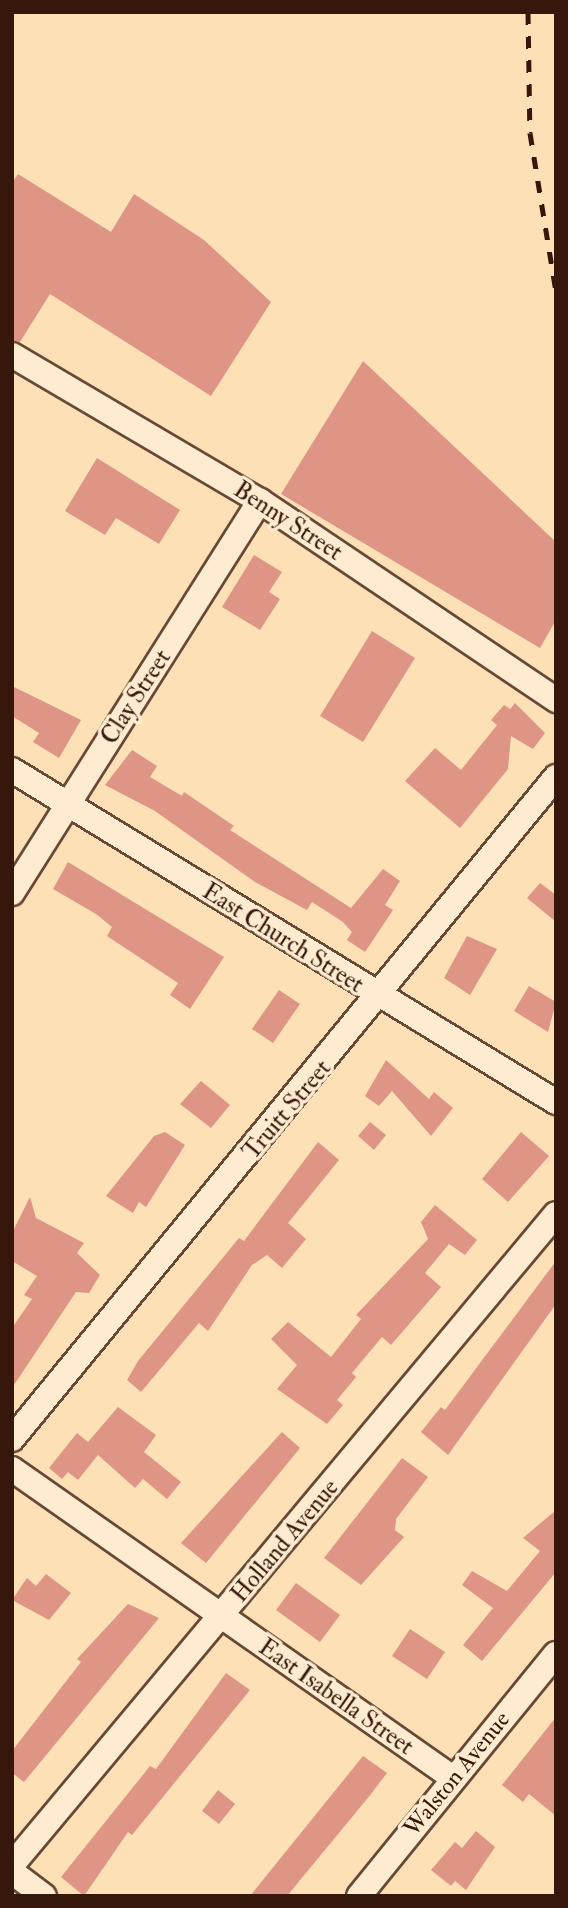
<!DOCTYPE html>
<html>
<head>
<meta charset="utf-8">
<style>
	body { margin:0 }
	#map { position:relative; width:568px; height:1908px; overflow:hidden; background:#fde0b6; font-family:"IM FELL Double Pica",serif }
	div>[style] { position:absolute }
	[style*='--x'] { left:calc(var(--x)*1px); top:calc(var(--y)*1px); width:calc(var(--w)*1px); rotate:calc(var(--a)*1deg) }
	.building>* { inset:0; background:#de9586 }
	.roads { filter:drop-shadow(2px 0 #674936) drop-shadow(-2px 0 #674936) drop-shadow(0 2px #674936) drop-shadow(0 -2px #674936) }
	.minor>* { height:24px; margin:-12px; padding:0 12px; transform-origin:12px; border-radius:12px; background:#feebd0 }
	.rail>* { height:5px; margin-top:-2.5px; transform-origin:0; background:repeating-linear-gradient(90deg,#35170b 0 12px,transparent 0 24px) }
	span { translate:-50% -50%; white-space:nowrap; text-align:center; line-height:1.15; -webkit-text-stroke:7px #feebd0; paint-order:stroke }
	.street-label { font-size:24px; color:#35170b }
	.frame { position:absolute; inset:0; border:14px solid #35170b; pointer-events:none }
</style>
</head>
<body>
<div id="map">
	<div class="building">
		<i style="clip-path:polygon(18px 174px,111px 232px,134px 194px,204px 240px,271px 302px,211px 396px,50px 294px,20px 342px,12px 340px,12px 183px)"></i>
		<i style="clip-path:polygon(363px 361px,556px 542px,556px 620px,540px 648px,281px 494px)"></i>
		<i style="clip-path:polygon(97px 458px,180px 510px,159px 544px,116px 518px,105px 535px,65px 511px)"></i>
		<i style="clip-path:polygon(254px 555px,282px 572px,269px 592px,280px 599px,260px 630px,222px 607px)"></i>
		<i style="clip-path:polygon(372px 631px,415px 658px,363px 742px,320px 716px)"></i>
		<i style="clip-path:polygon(12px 686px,81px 720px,59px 758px,33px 742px,39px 733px,12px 716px)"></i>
		<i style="clip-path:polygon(515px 703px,545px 733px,533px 749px,511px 736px,508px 769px,460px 828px,405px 781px,435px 748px,461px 770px,497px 725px,491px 720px,504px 705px,510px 709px)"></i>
		<i style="clip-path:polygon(132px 750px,157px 766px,150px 777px,182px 796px,184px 792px,234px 826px,230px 830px,351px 908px,383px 869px,400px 881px,385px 905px,393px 910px,365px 952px,347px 940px,352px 932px,343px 922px,312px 902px,307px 910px,255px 882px,155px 811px,105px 785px)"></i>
		<i style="clip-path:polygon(68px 862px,224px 957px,190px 1009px,170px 995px,178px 983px,107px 936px,112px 927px,96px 914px,53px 889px)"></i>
		<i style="clip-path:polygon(540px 883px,556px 895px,556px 922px,527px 898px)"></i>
		<i style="clip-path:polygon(467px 936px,497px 949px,470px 995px,444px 978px)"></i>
		<i style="clip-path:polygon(529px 986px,556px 1002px,548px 1032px,514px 1011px)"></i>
		<i style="clip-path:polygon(279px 990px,300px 1004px,273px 1043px,252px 1029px)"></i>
		<i style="clip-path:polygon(386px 1060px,429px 1099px,434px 1092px,453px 1108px,431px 1136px,392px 1091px,379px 1106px,365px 1096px)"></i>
		<i style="clip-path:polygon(201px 1081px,230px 1105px,211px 1128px,180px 1104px)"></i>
		<i style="clip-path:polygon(370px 1122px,386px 1135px,374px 1150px,358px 1136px)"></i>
		<i style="clip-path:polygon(165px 1132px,185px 1145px,146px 1207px,139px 1202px,133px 1213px,106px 1196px,154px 1136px)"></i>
		<i style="clip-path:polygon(521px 1132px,549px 1156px,508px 1202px,482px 1179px)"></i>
		<i style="clip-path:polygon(318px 1142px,339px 1160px,288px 1223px,306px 1239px,282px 1268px,267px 1255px,252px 1265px,208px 1331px,199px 1323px,141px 1392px,127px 1380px,138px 1361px,239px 1238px,244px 1241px)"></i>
		<i style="clip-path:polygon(30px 1197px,36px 1218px,84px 1243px,77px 1253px,100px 1275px,89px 1293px,76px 1292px,12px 1388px,12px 1328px,32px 1299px,24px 1295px,37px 1276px,12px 1261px,12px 1233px)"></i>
		<i style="clip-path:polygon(435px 1205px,477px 1240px,465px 1255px,449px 1244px,425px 1273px,441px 1287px,391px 1345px,382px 1337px,352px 1373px,356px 1377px,337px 1400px,343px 1405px,327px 1424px,277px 1389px,297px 1365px,271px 1339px,288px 1322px,331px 1357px,361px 1319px,356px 1315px,428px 1239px,421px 1222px)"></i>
		<i style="clip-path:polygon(556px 1261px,556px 1304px,448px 1455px,421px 1432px,441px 1407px,445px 1410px)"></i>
		<i style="clip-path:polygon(118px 1407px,156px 1435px,144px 1452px,181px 1482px,167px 1499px,143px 1479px,135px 1488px,98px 1455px,78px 1480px,68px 1472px,62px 1479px,49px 1468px,77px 1433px,88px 1442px)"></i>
		<i style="clip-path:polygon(282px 1432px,300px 1448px,206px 1563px,181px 1543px)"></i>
		<i style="clip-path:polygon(402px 1458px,428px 1477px,396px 1519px,395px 1530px,404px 1537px,361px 1585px,324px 1558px)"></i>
		<i style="clip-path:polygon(556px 1510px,556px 1572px,482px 1661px,463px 1645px,493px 1608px,462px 1585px,472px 1571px,507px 1591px,540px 1551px,523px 1538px)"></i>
		<i style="clip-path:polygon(46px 1574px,71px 1593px,49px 1620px,12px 1600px,27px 1578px,36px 1586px)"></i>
		<i style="clip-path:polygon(296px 1583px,340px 1615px,320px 1642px,276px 1610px)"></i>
		<i style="clip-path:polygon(128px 1604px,159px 1618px,24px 1782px,12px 1773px,12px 1751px,81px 1662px,77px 1659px)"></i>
		<i style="clip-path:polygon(410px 1629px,445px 1652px,427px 1679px,392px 1656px)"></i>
		<i style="clip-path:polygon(226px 1673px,250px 1690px,132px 1835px,128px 1832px,84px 1896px,61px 1877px,150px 1766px,156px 1769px)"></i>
		<i style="clip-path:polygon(556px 1717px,556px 1816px,529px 1794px,523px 1802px,502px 1785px)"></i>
		<i style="clip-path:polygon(363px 1756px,387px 1773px,371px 1794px,287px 1896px,250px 1896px)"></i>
		<i style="clip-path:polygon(218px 1790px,235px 1804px,219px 1824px,202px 1811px)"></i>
		<i style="clip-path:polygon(476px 1831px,495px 1847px,466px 1890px,455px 1881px,451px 1886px,431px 1870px,455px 1842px,462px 1848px)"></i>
	</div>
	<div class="roads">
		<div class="minor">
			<i style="--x:12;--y:355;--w:288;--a:30.5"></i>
			<i style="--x:260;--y:501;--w:357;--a:33.9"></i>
			<i style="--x:12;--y:770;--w:637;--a:31.4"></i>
			<i style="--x:12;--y:893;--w:464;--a:-57.7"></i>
			<i style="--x:12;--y:1439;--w:857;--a:-50.59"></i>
			<i style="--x:12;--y:1469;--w:538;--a:35.02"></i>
			<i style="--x:12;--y:1865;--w:848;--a:-50.12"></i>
			<i style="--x:12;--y:1872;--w:40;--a:37"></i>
			<i style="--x:359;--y:1896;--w:312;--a:-50.9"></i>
		</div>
	</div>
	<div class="rail">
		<i style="--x:528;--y:12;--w:121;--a:89.1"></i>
		<i style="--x:530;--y:133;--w:160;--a:80.7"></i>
	</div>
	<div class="street-label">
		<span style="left:288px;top:521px;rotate:33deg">Benny Street</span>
		<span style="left:136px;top:697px;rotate:-57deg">Clay Street</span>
		<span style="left:283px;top:938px;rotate:32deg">East Church Street</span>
		<span style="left:287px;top:1110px;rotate:-50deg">Truitt Street</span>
		<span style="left:285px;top:1541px;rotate:-50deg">Holland Avenue</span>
		<span style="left:336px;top:1697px;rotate:35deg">East Isabella Street</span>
		<span style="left:457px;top:1774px;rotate:-51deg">Walston Avenue</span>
	</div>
	<div class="frame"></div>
</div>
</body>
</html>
